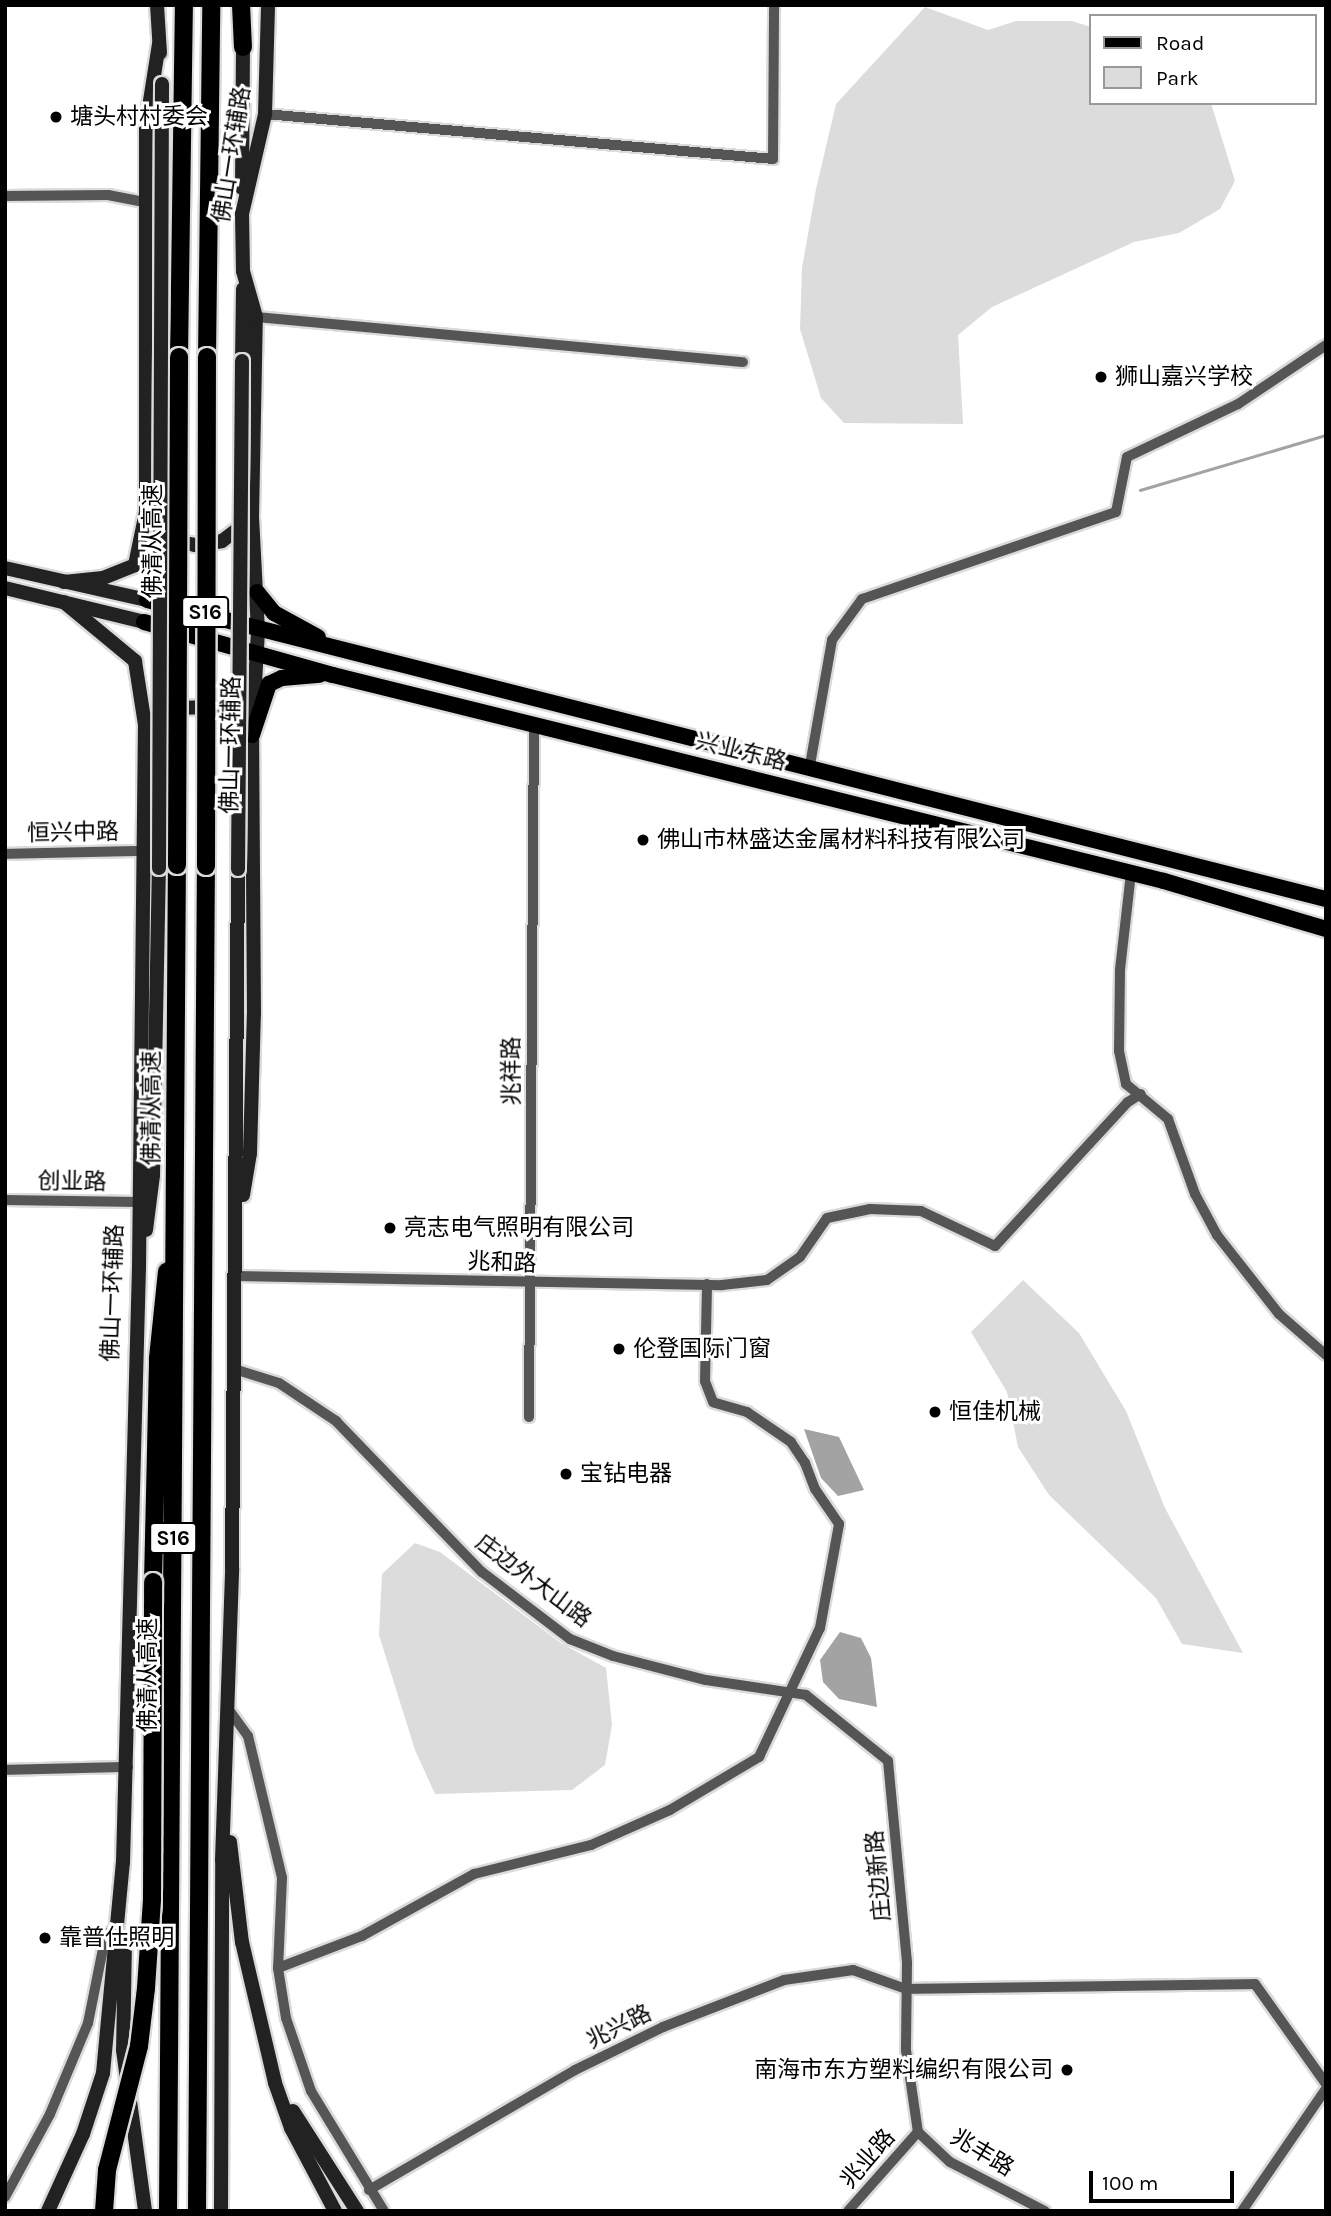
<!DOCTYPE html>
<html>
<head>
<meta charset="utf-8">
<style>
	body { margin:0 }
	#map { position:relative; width:1331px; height:2216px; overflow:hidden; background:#fff; font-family:Karla,"Noto Sans SC",sans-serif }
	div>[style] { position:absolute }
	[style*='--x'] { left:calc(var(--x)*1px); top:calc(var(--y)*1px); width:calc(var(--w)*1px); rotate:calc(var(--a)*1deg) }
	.green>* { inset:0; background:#dcdcdc }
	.water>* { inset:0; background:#a3a3a3 }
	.stream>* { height:2.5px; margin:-1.25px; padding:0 1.25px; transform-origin:1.25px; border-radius:1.25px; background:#a3a3a3 }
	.roads { filter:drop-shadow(2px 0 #dbdbdb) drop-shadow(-2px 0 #dbdbdb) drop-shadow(0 2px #dbdbdb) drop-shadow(0 -2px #dbdbdb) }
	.minor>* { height:10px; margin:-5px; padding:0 5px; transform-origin:5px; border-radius:5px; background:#555 }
	.secondary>* { height:14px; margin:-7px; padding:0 7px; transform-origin:7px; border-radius:7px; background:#222 }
	.primary>* { height:16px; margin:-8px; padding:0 8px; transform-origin:8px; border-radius:8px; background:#000 }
	.motorway>* { height:18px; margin:-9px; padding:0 9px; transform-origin:9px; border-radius:9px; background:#000 }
	.bridges { filter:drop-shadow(2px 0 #dbdbdb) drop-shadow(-2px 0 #dbdbdb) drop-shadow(0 2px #dbdbdb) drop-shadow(0 -2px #dbdbdb) }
	.secondary-bridge>* { height:14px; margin:-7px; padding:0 7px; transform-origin:7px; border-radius:7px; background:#222 }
	.motorway-bridge>* { height:18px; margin:-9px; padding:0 9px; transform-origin:9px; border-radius:9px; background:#000 }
	.dots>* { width:19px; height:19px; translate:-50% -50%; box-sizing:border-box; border:4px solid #fff; border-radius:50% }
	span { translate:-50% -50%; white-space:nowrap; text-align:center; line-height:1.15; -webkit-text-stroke:6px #fff; paint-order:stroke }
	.shield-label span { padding:2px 5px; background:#fff; border:2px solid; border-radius:5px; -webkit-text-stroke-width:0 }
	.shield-label { font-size:21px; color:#000; font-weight:700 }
	.poi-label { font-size:23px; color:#000 }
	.left { translate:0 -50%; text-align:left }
	.right { translate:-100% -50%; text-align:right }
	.street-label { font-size:23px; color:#000 }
	.frame { position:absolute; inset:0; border:7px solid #000; pointer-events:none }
	.legend { position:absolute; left:1089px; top:14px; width:228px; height:91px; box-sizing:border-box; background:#fff; border:2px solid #999; margin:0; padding:9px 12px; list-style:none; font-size:21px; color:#000 }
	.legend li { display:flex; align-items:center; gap:14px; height:35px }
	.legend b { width:35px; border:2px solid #999 }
	.scale { position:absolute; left:1089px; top:2171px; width:145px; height:32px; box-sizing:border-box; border:4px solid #000; border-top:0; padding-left:9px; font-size:21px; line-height:24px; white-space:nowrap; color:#000; -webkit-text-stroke:5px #fff; paint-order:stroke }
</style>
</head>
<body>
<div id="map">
	<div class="green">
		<i style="clip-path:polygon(925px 7px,988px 30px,1016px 21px,1072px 21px,1091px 27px,1091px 103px,1211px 103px,1235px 181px,1220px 209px,1179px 233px,1134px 242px,992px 307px,958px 335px,963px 424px,844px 423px,821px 398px,800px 329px,802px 268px,816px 189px,836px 104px)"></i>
		<i style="clip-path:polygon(1023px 1280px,1079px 1333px,1126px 1411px,1165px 1508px,1243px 1653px,1182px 1644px,1156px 1598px,1049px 1495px,1018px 1447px,1007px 1392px,971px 1332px)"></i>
		<i style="clip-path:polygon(415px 1543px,440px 1552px,561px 1643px,606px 1668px,612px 1725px,605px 1765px,572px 1790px,435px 1794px,415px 1750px,379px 1635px,382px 1574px)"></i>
	</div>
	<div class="water">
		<i style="clip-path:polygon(804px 1429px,839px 1437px,864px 1490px,838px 1496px,821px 1478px)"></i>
		<i style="clip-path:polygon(840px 1632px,861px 1638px,871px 1658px,877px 1707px,839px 1699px,823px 1682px,820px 1660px)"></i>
	</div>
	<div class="stream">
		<i style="--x:1140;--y:490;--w:194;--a:-16.5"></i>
	</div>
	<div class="roads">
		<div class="minor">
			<i style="--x:265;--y:114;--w:510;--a:5.06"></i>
			<i style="--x:773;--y:159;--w:154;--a:-89.6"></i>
			<i style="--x:5;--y:196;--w:103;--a:-0.6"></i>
			<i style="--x:108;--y:195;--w:42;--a:11"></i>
			<i style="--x:256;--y:317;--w:489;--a:5.3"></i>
			<i style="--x:810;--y:765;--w:127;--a:-80"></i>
			<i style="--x:832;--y:640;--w:51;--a:-53.8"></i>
			<i style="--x:862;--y:599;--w:268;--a:-18.9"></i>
			<i style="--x:1116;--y:512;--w:56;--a:-78.7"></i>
			<i style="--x:1127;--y:457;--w:123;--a:-25.5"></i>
			<i style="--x:1238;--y:404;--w:106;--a:-33.8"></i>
			<i style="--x:5;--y:854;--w:136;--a:-1.3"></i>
			<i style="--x:1131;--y:873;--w:98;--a:96.5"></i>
			<i style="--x:1120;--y:970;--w:81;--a:90.7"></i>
			<i style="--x:1119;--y:1051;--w:34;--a:78"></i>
			<i style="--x:1126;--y:1084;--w:55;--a:39.8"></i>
			<i style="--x:1168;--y:1119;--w:80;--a:70.2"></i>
			<i style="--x:1195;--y:1194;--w:47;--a:61.8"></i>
			<i style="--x:1217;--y:1235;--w:100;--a:51.9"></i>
			<i style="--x:1279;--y:1314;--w:62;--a:41.1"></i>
			<i style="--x:5;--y:1200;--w:133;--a:0.9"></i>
			<i style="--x:235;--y:1276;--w:487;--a:1.1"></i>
			<i style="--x:722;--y:1285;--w:45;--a:-6.3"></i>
			<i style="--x:767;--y:1280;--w:40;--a:-34.9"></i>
			<i style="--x:800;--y:1257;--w:47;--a:-55.3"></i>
			<i style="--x:827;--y:1218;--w:44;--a:-11.8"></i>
			<i style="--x:870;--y:1209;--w:51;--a:2.2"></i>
			<i style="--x:921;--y:1211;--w:82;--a:25.3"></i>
			<i style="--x:995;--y:1246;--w:196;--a:-47.3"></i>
			<i style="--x:1128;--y:1102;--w:15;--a:-32"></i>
			<i style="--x:234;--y:1369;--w:47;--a:17.3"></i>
			<i style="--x:279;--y:1383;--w:69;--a:33.7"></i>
			<i style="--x:336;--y:1421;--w:210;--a:46"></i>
			<i style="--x:482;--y:1572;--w:111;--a:37.3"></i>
			<i style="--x:570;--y:1639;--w:46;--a:21.6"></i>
			<i style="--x:613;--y:1656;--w:96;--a:14.5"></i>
			<i style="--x:706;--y:1680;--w:101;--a:8.5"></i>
			<i style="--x:806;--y:1695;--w:105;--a:38.8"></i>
			<i style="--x:888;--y:1761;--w:203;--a:84.6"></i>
			<i style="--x:907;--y:1963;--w:87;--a:90.7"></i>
			<i style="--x:906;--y:2050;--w:83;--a:81.7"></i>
			<i style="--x:918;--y:2132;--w:44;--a:43.2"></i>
			<i style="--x:950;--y:2162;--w:107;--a:27.3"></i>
			<i style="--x:529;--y:1417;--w:693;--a:-89.59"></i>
			<i style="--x:229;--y:1710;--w:32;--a:54"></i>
			<i style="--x:248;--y:1736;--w:146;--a:76.5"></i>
			<i style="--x:282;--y:1878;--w:90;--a:92.5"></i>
			<i style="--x:278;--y:1968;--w:51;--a:80.9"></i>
			<i style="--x:286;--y:2018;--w:77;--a:71.1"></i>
			<i style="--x:311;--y:2091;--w:140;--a:58.7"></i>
			<i style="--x:5;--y:1770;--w:123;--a:-1.4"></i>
			<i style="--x:278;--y:1968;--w:90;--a:-20.9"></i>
			<i style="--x:362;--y:1936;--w:128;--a:-29"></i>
			<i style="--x:474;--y:1874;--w:121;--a:-13.9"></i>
			<i style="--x:591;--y:1845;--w:86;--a:-23.9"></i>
			<i style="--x:670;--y:1810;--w:104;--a:-30.8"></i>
			<i style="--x:759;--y:1757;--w:143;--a:-64.7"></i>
			<i style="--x:820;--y:1628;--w:106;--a:-79.6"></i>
			<i style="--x:839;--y:1524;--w:42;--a:-124.4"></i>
			<i style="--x:815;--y:1489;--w:28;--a:-111"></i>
			<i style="--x:805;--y:1463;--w:25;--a:-124"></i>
			<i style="--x:791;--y:1442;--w:53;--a:-145.7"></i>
			<i style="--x:747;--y:1412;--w:35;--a:-164"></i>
			<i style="--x:713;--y:1402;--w:22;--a:-111"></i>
			<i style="--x:705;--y:1381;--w:97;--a:-88.8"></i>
			<i style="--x:369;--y:2190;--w:238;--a:-30.2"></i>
			<i style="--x:575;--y:2070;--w:98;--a:-26"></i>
			<i style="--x:663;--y:2027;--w:130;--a:-21.2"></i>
			<i style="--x:784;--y:1980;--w:70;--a:-8.2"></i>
			<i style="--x:853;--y:1970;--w:56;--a:19.7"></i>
			<i style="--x:906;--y:1989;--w:349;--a:-0.8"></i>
			<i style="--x:1255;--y:1984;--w:123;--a:54.6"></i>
			<i style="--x:5;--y:2197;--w:94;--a:-61.5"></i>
			<i style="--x:50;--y:2114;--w:99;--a:-67.3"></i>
			<i style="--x:88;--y:2023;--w:91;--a:-78.6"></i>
			<i style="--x:106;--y:1934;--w:12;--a:-24"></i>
			<i style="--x:848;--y:2211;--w:106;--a:-48.5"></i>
			<i style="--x:1242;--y:2211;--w:148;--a:-55.5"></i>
		</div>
		<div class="secondary">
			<i style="--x:157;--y:5;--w:48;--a:86.4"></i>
			<i style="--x:242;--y:188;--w:141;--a:-89.6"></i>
			<i style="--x:242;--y:361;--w:72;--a:-89.2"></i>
			<i style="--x:155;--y:524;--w:21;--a:49"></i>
			<i style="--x:169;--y:540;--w:26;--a:11"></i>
			<i style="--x:195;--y:545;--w:27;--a:-8"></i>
			<i style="--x:222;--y:541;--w:31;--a:-37"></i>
			<i style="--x:5;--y:568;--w:146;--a:12.7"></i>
			<i style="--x:64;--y:582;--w:39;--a:-6"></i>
			<i style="--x:103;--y:578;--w:35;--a:-22"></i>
			<i style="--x:135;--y:565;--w:54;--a:-78.3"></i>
			<i style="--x:146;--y:512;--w:386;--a:-90"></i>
			<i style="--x:146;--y:126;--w:83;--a:-81"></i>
			<i style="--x:5;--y:588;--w:143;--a:13.7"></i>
			<i style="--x:151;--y:720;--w:24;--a:-30"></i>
			<i style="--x:172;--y:708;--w:45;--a:-1.3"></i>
			<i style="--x:217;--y:707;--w:14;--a:21"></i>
			<i style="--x:230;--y:712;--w:21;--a:45"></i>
			<i style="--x:243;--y:1195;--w:43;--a:-80.5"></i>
			<i style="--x:250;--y:1153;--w:139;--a:-88.4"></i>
			<i style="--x:254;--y:1014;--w:279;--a:-90.4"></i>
			<i style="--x:252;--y:735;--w:104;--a:-86.7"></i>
			<i style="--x:258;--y:631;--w:113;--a:-93"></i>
			<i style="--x:252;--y:518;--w:201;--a:-88.9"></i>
			<i style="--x:256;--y:317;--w:48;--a:-105.8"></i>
			<i style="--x:243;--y:271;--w:57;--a:-91"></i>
			<i style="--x:242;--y:214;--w:103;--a:-77"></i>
			<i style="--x:265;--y:114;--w:109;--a:-88.4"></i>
			<i style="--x:146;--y:1230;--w:55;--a:-82.7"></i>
			<i style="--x:153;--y:1175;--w:307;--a:-88.9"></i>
			<i style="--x:230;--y:1842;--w:101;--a:83.2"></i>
			<i style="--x:242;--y:1942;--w:145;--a:76.8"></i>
			<i style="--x:275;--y:2083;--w:48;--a:70.4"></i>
			<i style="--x:291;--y:2128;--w:94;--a:62.1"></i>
			<i style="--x:125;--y:1940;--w:110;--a:91"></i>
			<i style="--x:123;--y:2050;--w:162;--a:82.2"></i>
			<i style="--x:293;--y:2111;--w:119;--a:57.4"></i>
			<i style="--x:48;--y:2211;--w:85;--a:-65.6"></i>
			<i style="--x:83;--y:2134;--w:64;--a:-71.8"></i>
			<i style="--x:103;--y:2073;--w:212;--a:-84.6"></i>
			<i style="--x:123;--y:1862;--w:595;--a:-88.46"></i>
			<i style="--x:139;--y:1267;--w:542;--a:-89.37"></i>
			<i style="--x:145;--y:725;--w:65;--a:-98.9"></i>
			<i style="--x:135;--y:661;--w:92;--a:-140.3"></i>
			<i style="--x:221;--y:2211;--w:351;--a:-89.8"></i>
			<i style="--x:222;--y:1860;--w:292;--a:-88"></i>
			<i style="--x:232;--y:1568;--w:699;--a:-89.51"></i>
		</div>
		<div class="primary">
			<i style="--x:257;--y:592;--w:27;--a:51"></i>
			<i style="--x:274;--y:613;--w:50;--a:28.6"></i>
			<i style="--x:147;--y:600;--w:1216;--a:14.23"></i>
			<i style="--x:144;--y:622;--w:196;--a:15.7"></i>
			<i style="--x:333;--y:675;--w:856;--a:13.92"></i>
			<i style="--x:1164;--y:881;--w:169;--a:16.5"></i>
			<i style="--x:252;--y:735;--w:54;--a:-71.6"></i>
			<i style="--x:269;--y:684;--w:14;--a:-25"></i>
			<i style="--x:282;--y:678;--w:38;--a:-5"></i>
		</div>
		<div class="motorway">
			<i style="--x:241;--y:5;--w:42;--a:87.3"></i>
			<i style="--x:179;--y:357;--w:352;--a:-89.2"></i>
			<i style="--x:207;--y:357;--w:352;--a:-89.3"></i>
			<i style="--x:153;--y:1582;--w:224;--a:-88.7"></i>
			<i style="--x:158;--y:1358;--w:87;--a:-84.1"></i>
			<i style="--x:168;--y:2211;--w:1346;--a:-89.62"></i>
			<i style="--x:197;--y:2211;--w:1345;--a:-89.62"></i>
		</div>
	</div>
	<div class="bridges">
		<div class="secondary-bridge">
			<i style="--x:159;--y:868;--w:784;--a:-89.78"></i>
			<i style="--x:238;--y:869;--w:508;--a:-89.55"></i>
		</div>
		<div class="motorway-bridge">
			<i style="--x:177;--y:865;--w:508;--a:-89.77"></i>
			<i style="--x:206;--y:866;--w:509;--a:-89.89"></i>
			<i style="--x:104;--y:2211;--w:41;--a:-85.8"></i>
			<i style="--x:107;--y:2170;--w:128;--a:-75.5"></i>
			<i style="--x:139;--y:2046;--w:58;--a:-83.1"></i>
			<i style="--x:146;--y:1988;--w:89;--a:-86.1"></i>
			<i style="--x:152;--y:1899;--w:317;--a:-89.8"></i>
		</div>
	</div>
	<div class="dots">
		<i style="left:56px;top:117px;background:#000"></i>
		<i style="left:1101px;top:377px;background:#000"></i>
		<i style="left:643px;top:840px;background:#000"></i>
		<i style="left:390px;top:1228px;background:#000"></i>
		<i style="left:619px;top:1349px;background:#000"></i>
		<i style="left:935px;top:1412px;background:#000"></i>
		<i style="left:566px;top:1474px;background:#000"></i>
		<i style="left:45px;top:1938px;background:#000"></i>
		<i style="left:1067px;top:2070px;background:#000"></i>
	</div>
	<div class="shield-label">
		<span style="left:205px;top:612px">S16</span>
		<span style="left:173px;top:1538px">S16</span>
	</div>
	<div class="poi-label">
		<span class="left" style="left:70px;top:117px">塘头村村委会</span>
		<span class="left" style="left:1115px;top:377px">狮山嘉兴学校</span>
		<span class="left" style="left:657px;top:840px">佛山市林盛达金属材料科技有限公司</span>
		<span class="left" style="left:404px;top:1228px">亮志电气照明有限公司</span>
		<span class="left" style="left:633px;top:1349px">伦登国际门窗</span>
		<span class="left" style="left:949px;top:1412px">恒佳机械</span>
		<span class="left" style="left:580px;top:1474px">宝钻电器</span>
		<span class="left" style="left:59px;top:1938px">靠普仕照明</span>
		<span class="right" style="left:1053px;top:2070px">南海市东方塑料编织有限公司</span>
	</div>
	<div class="street-label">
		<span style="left:232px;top:155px;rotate:-81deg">佛山一环辅路</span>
		<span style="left:153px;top:541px;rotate:-90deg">佛清从高速</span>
		<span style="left:231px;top:745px;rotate:-89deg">佛山一环辅路</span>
		<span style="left:741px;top:752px;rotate:14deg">兴业东路</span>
		<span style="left:73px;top:833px;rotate:-1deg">恒兴中路</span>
		<span style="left:512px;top:1071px;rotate:-90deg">兆祥路</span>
		<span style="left:152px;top:1108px;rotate:-90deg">佛清从高速</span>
		<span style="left:72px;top:1182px;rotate:1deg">创业路</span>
		<span style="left:502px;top:1263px;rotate:2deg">兆和路</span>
		<span style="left:113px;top:1293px;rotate:-88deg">佛山一环辅路</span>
		<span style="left:533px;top:1581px;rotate:37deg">庄边外大山路</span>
		<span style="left:148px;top:1675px;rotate:-90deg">佛清从高速</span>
		<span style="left:879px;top:1876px;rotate:-95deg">庄边新路</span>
		<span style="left:619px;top:2027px;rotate:-26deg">兆兴路</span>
		<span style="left:982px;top:2153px;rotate:31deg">兆丰路</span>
		<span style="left:868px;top:2159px;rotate:-49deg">兆业路</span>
	</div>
	<div class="frame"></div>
	<ul class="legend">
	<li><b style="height:9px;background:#000"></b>Road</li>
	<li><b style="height:19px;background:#dcdcdc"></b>Park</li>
	</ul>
	<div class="scale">100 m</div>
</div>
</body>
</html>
